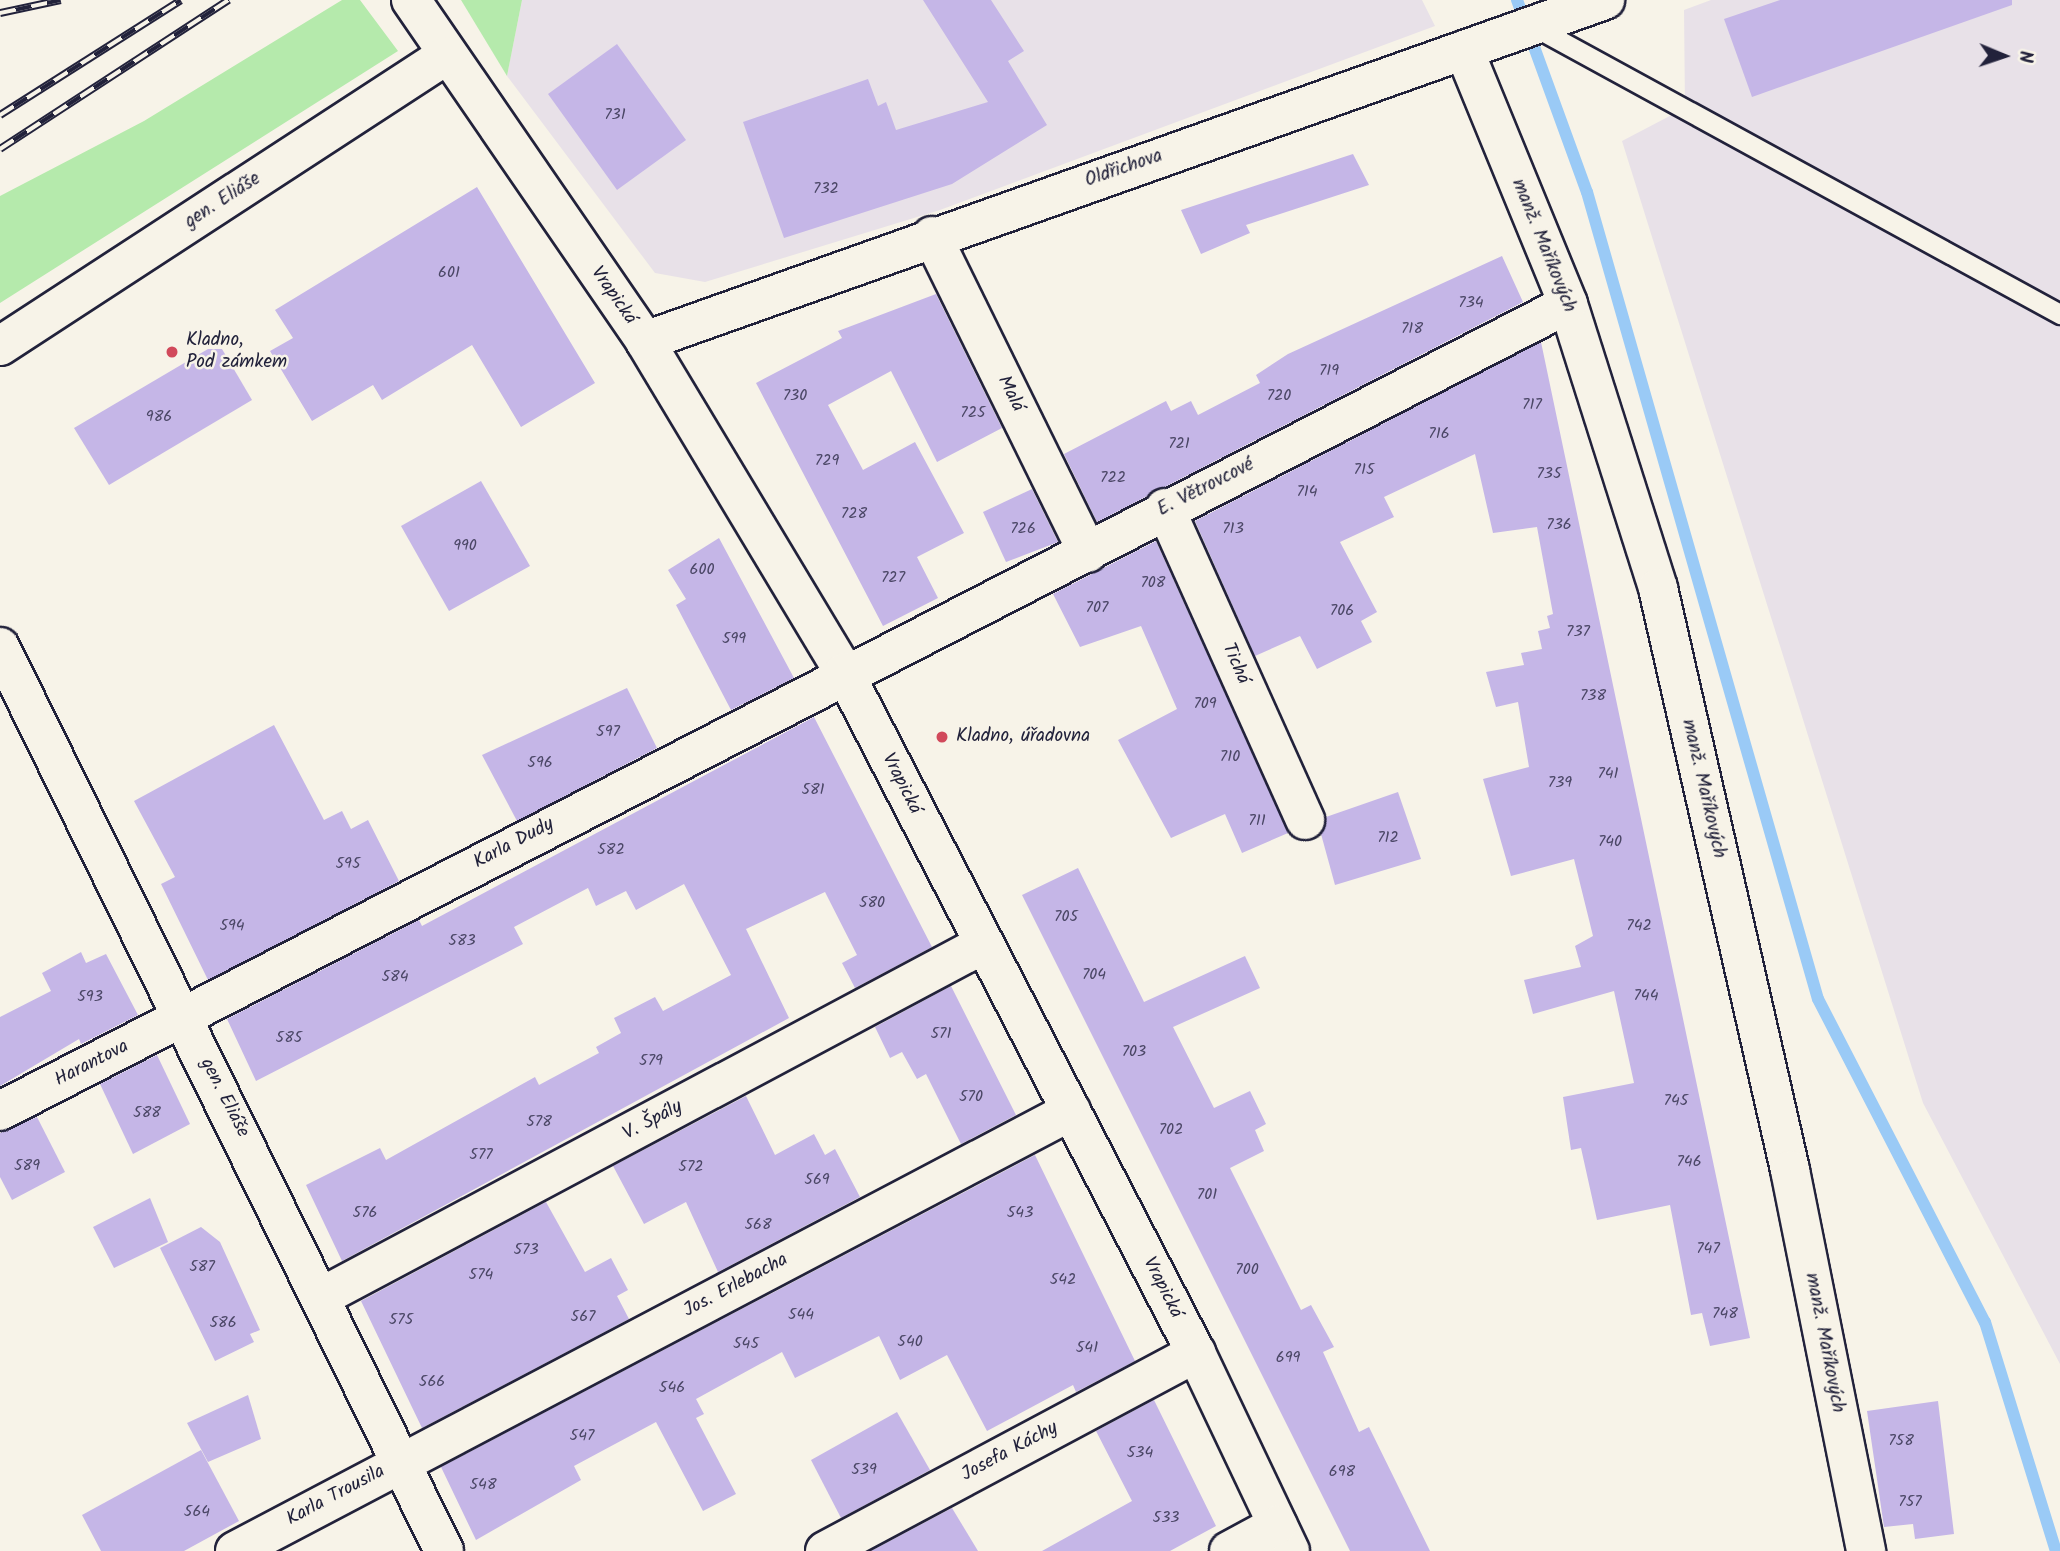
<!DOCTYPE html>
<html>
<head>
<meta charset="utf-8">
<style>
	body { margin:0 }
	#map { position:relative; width:2060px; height:1551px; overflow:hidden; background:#f7f3e8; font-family:Kalam,sans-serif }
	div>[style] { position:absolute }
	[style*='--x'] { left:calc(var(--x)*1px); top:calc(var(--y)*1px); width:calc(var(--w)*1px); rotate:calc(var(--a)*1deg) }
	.built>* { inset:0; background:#e8e1e8 }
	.green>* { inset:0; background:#b5eaac }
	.stream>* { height:12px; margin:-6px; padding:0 6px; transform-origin:6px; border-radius:6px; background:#9acaf6 }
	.building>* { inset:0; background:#c5b6e7 }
	.roads { filter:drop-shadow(2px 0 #22223b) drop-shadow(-2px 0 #22223b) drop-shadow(0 2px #22223b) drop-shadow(0 -2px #22223b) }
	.service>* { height:19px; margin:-9.5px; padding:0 9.5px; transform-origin:9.5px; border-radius:9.5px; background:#f7f3e8 }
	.minor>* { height:38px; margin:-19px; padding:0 19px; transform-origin:19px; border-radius:19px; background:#f7f3e8 }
	.rail>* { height:8px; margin-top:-4px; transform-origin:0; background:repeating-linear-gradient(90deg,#f7f3e8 0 16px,#22223b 0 32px); box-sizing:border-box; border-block:2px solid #22223b }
	.dots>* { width:19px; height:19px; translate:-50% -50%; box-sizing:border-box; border:4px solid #f7f3e8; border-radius:50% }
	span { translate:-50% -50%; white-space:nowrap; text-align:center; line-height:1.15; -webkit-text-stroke:5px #f7f3e8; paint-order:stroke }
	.number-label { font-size:16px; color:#4b4766 }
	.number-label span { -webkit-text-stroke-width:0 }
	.street-label { font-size:19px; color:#22223b }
	.poi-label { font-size:19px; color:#22223b }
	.left { translate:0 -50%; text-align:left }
	.north { position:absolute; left:1969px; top:21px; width:70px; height:70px; -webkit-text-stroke:5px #f7f3e8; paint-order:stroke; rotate:92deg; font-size:19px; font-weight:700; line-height:28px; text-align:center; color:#22223b }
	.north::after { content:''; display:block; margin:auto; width:24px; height:32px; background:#22223b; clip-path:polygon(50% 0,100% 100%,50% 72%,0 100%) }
</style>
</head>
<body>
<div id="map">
	<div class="built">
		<i style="clip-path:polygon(522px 0,1422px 0,1435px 26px,940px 210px,705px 282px,655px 273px,507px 76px)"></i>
		<i style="clip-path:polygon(1711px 0,2060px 0,2060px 1364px,1923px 1103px,1622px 141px,1685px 108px,1684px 10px)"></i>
	</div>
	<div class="green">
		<i style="clip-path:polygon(342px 0,360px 0,398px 51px,0 303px,0 196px,144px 121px)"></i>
		<i style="clip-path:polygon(461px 0,522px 0,507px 76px)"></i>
	</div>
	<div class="stream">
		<i style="--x:1517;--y:0;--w:204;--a:70"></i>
		<i style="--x:1587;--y:192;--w:839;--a:74.03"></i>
		<i style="--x:1818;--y:999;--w:364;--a:62.7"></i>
		<i style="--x:1985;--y:1322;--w:240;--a:72.8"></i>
	</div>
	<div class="building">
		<i style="clip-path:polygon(923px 0,991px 0,1024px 51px,1008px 61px,1047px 125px,952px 184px,784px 238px,743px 122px,868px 79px,878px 106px,886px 102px,896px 130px,988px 102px)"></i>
		<i style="clip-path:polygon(1780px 0,2012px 0,2012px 5px,1752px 97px,1724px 19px)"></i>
		<i style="clip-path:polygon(617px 44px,686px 140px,617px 190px,548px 94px)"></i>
		<i style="clip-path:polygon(1353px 154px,1369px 185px,1246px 225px,1250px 233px,1201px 254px,1181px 210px)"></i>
		<i style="clip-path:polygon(477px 187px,595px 383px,521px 427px,472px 345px,382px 400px,373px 385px,312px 421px,270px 351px,293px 338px,275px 310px)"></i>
		<i style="clip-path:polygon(1502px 256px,1523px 302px,1097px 522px,1064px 454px,1166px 401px,1171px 411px,1191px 401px,1198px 415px,1260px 383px,1256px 375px,1288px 354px)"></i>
		<i style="clip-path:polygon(936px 294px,1002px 428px,937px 462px,891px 371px,828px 405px,863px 470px,915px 442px,964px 533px,917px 557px,938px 598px,883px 626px,756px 383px,842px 338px,838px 331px)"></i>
		<i style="clip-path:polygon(1541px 342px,1750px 1338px,1710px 1346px,1702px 1313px,1691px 1315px,1670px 1205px,1597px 1220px,1581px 1148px,1571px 1150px,1563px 1097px,1634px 1083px,1614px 991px,1533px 1014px,1524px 980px,1581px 967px,1575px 946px,1593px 936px,1574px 859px,1511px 876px,1483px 779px,1529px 767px,1518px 702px,1496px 707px,1486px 672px,1524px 665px,1521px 653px,1542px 649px,1538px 631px,1550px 628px,1547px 616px,1553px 614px,1537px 527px,1493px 533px,1475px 454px,1384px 497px,1394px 517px,1340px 542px,1377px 612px,1361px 621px,1372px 642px,1317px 669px,1300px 636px,1255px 656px,1195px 521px)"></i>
		<i style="clip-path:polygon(208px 349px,222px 349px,252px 400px,109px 485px,74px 428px)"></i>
		<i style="clip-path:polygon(481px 481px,530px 566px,449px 611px,401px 526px)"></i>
		<i style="clip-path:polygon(1032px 489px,1058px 542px,1006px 562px,983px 512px)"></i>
		<i style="clip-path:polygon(719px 538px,794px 678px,731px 710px,676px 605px,686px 599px,668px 570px)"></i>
		<i style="clip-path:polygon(1156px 541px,1288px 833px,1242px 853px,1225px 814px,1171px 838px,1118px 740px,1177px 709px,1141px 626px,1080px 647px,1053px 594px)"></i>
		<i style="clip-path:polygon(627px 688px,657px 748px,517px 821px,482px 755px)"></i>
		<i style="clip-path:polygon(814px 717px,932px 947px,855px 988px,842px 963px,857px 955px,825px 892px,746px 929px,789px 1018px,342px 1261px,306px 1185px,380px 1148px,386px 1160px,535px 1077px,539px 1085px,599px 1053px,596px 1047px,621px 1033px,614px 1018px,655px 997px,663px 1011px,731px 975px,684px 884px,636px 910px,626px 891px,596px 906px,588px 888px,514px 927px,523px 944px,256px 1081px,227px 1019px,419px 920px,422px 926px)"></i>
		<i style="clip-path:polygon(274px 725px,324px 820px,342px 811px,351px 829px,368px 820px,399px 881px,208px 980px,161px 884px,175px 877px,134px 801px)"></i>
		<i style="clip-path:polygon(1398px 792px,1421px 859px,1335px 885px,1321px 834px,1326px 817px)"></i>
		<i style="clip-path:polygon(1078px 868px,1144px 1002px,1245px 956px,1260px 988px,1173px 1027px,1214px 1108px,1250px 1091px,1266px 1124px,1255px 1130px,1264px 1151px,1230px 1168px,1301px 1310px,1311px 1305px,1334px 1347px,1323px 1352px,1359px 1432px,1369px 1427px,1430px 1551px,1350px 1551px,1022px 895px)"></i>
		<i style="clip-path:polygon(81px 952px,86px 963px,106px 954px,138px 1015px,81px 1044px,79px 1039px,0 1086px,0 1017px,51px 991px,42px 973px)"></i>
		<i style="clip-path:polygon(951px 986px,1016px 1115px,961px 1144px,926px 1074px,917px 1079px,902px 1052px,890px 1058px,875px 1027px)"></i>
		<i style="clip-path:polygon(157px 1055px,190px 1124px,133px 1154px,100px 1084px)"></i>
		<i style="clip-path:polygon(746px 1096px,775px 1155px,814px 1134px,825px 1155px,835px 1149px,860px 1197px,718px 1272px,686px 1202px,644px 1224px,613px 1166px)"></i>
		<i style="clip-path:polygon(37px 1117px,65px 1172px,12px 1200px,0 1177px,0 1133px)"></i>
		<i style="clip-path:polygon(1035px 1155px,1135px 1361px,1076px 1392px,1073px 1385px,987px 1431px,947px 1355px,900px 1380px,879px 1336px,795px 1378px,782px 1352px,696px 1399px,704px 1414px,696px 1418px,736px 1494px,703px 1511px,656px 1422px,574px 1466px,581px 1480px,476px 1540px,441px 1467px)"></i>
		<i style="clip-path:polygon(150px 1198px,168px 1242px,114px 1268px,93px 1227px)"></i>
		<i style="clip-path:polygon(546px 1202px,585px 1272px,611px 1258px,628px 1290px,617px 1296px,629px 1319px,422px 1428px,361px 1301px)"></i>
		<i style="clip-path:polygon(201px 1227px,220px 1242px,260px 1330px,250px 1334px,254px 1342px,215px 1361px,160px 1248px)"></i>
		<i style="clip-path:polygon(248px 1395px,261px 1439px,208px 1462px,187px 1423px)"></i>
		<i style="clip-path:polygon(1154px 1400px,1216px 1526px,1170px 1551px,1042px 1551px,1132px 1501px,1096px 1431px)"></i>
		<i style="clip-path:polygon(1938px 1401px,1954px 1534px,1915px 1539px,1913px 1524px,1884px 1527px,1867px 1411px)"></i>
		<i style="clip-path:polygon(897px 1412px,930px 1470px,841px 1518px,811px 1460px)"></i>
		<i style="clip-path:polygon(201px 1450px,239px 1521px,184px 1551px,101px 1551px,82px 1515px)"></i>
		<i style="clip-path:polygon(952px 1508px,978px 1551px,871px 1551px)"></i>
	</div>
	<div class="roads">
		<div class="service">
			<i style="--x:1533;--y:26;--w:601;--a:28.66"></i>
		</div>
		<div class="minor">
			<i style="--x:411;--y:0;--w:414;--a:55.5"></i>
			<i style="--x:645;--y:341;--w:386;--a:59"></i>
			<i style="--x:844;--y:672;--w:767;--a:62.67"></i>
			<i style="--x:1196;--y:1353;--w:219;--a:64.6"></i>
			<i style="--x:1464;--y:50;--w:274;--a:67.7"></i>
			<i style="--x:1568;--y:304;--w:298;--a:72.4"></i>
			<i style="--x:1658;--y:588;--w:597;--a:77.22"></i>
			<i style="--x:1790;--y:1170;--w:389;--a:78.7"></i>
			<i style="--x:932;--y:236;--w:353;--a:63.8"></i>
			<i style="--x:645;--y:341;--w:1019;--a:-19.56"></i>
			<i style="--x:0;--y:346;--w:531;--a:-33.09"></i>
			<i style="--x:1165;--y:508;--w:342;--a:65.8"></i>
			<i style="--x:0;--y:647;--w:1007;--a:63.84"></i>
			<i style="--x:0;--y:1111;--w:1763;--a:-27.23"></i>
			<i style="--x:323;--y:1296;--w:747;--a:-28.04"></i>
			<i style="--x:235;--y:1551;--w:945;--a:-27.76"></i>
			<i style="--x:825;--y:1551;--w:421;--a:-28.1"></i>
			<i style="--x:1229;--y:1551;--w:55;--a:-28.4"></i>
		</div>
	</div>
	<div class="rail">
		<i style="--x:0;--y:13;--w:62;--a:-12"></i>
		<i style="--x:0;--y:115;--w:214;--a:-32.4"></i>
		<i style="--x:0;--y:149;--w:273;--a:-33.1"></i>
	</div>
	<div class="dots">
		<i style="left:172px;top:352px;background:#d1495b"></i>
		<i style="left:942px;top:737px;background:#d1495b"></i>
	</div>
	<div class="number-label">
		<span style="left:615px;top:115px">731</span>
		<span style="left:826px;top:189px">732</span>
		<span style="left:449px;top:273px">601</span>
		<span style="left:1471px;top:303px">734</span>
		<span style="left:1412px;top:329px">718</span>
		<span style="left:1329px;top:371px">719</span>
		<span style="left:795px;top:396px">730</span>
		<span style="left:1279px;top:396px">720</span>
		<span style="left:1532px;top:405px">717</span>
		<span style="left:973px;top:413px">725</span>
		<span style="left:159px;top:417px">986</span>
		<span style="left:1439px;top:434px">716</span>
		<span style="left:1179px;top:444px">721</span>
		<span style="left:827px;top:461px">729</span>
		<span style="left:1364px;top:470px">715</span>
		<span style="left:1549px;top:474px">735</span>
		<span style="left:1113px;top:478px">722</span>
		<span style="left:1307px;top:492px">714</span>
		<span style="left:854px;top:514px">728</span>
		<span style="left:1559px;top:525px">736</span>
		<span style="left:1023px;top:529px">726</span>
		<span style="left:1233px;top:529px">713</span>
		<span style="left:465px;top:546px">990</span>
		<span style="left:702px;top:570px">600</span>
		<span style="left:893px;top:578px">727</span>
		<span style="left:1153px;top:583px">708</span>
		<span style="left:1097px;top:608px">707</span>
		<span style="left:1342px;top:611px">706</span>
		<span style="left:1578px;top:632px">737</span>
		<span style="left:734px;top:639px">599</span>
		<span style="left:1593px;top:696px">738</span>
		<span style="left:1205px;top:704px">709</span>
		<span style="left:608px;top:732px">597</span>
		<span style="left:1230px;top:757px">710</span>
		<span style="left:540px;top:763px">596</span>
		<span style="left:1608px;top:774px">741</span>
		<span style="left:1560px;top:783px">739</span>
		<span style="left:813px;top:790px">581</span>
		<span style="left:1257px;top:821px">711</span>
		<span style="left:1388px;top:838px">712</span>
		<span style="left:1610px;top:842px">740</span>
		<span style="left:611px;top:850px">582</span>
		<span style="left:348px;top:864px">595</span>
		<span style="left:872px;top:903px">580</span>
		<span style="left:1066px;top:917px">705</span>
		<span style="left:232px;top:926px">594</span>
		<span style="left:1639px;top:926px">742</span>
		<span style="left:462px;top:941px">583</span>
		<span style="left:1094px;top:975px">704</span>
		<span style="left:395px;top:977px">584</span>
		<span style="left:1646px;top:996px">744</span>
		<span style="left:90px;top:997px">593</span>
		<span style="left:941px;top:1034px">571</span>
		<span style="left:289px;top:1038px">585</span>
		<span style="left:1134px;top:1052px">703</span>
		<span style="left:651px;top:1061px">579</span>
		<span style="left:971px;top:1097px">570</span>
		<span style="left:1676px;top:1101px">745</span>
		<span style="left:147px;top:1113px">588</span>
		<span style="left:539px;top:1122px">578</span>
		<span style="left:1171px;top:1130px">702</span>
		<span style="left:481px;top:1155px">577</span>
		<span style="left:1689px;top:1162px">746</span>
		<span style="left:27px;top:1166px">589</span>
		<span style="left:691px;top:1167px">572</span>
		<span style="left:817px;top:1180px">569</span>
		<span style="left:1207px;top:1195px">701</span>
		<span style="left:365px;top:1213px">576</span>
		<span style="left:1020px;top:1213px">543</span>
		<span style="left:758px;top:1225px">568</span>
		<span style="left:1708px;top:1249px">747</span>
		<span style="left:526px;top:1250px">573</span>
		<span style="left:202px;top:1267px">587</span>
		<span style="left:1247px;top:1270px">700</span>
		<span style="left:481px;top:1275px">574</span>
		<span style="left:1063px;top:1280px">542</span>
		<span style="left:1725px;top:1314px">748</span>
		<span style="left:801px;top:1315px">544</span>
		<span style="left:583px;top:1317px">567</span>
		<span style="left:401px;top:1320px">575</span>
		<span style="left:223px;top:1323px">586</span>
		<span style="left:910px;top:1342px">540</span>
		<span style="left:746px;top:1344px">545</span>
		<span style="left:1087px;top:1348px">541</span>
		<span style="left:1288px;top:1358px">699</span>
		<span style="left:432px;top:1382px">566</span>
		<span style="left:672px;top:1388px">546</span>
		<span style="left:582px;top:1436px">547</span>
		<span style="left:1901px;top:1441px">758</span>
		<span style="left:1140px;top:1453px">534</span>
		<span style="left:864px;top:1470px">539</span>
		<span style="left:1342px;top:1472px">698</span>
		<span style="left:483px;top:1485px">548</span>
		<span style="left:1910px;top:1502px">757</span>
		<span style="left:197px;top:1512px">564</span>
		<span style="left:1166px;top:1518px">533</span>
	</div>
	<div class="street-label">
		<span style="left:1124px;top:169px;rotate:-19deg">Oldřichova</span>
		<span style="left:223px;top:201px;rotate:-33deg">gen. Eliáše</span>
		<span style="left:1543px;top:246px;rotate:68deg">manž. Maříkových</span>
		<span style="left:613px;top:296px;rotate:55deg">Vrapická</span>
		<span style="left:1010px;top:394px;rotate:64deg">Malá</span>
		<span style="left:1206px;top:488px;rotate:-27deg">E. Větrovcové</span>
		<span style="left:1235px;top:664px;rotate:66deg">Tichá</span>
		<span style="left:901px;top:784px;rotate:63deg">Vrapická</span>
		<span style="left:1703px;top:789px;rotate:77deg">manž. Maříkových</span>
		<span style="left:514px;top:844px;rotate:-28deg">Karla Dudy</span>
		<span style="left:92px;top:1064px;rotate:-27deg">Harantova</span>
		<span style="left:224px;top:1098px;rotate:63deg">gen. Eliáše</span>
		<span style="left:653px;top:1121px;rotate:-28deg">V. Špály</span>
		<span style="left:736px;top:1286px;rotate:-28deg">Jos. Erlebacha</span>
		<span style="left:1162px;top:1288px;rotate:63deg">Vrapická</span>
		<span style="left:1824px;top:1343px;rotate:79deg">manž. Maříkových</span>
		<span style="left:1010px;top:1452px;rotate:-28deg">Josefa Káchy</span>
		<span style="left:336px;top:1496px;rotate:-28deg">Karla Trousila</span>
	</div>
	<div class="poi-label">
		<span class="left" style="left:186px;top:352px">Kladno,<br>Pod zámkem</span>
		<span class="left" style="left:956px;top:737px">Kladno, úřadovna</span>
	</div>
	<div class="north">N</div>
</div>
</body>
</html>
